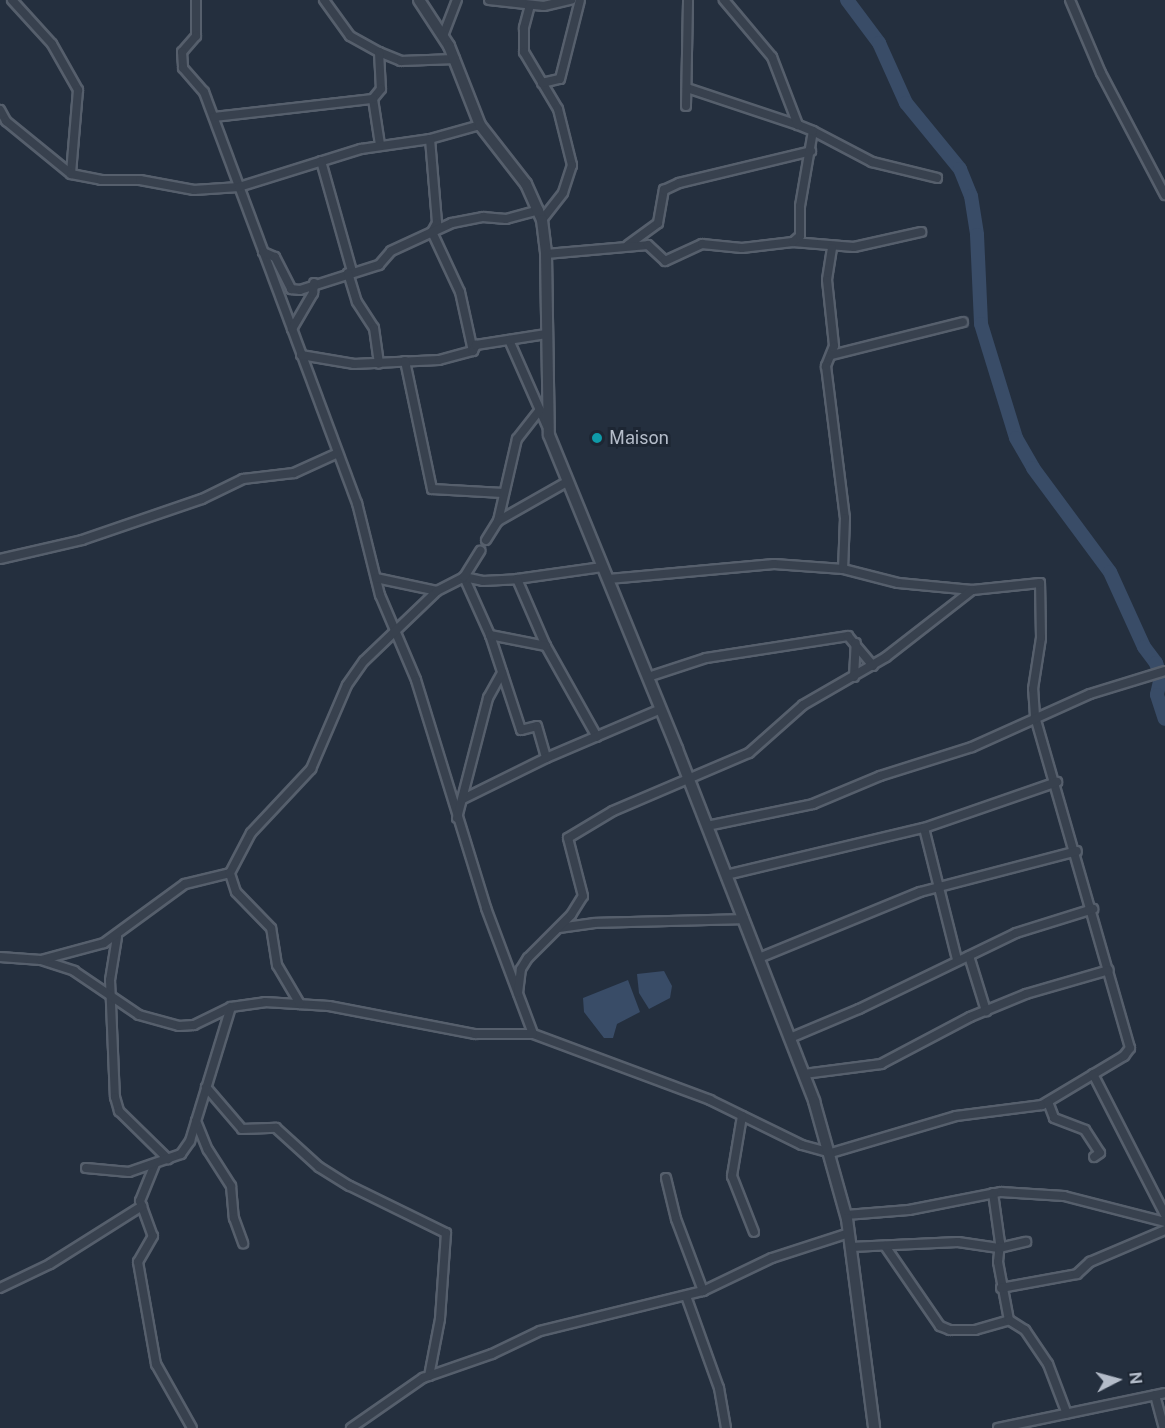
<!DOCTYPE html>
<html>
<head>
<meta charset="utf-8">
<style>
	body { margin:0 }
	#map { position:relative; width:1165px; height:1428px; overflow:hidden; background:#242f3e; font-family:"Public Sans",sans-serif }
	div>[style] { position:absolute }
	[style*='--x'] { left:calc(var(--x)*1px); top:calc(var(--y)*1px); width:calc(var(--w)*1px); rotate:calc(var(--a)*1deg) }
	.water>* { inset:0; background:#394c67 }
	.river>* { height:14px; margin:-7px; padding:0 7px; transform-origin:7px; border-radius:7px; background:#394c67 }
	.roads { filter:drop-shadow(2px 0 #565f6c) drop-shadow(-2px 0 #565f6c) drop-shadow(0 2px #565f6c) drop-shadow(0 -2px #565f6c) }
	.minor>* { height:8px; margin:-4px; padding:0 4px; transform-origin:4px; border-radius:4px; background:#38414e }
	.tertiary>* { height:10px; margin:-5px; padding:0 5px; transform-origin:5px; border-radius:5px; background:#38414e }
	.dots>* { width:16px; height:16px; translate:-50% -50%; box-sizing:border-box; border:3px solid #1d2633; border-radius:50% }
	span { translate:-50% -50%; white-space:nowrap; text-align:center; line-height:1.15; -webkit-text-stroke:6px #1d2633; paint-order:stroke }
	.poi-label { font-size:18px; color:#b4bcc9 }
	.left { translate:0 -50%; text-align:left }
	.north { position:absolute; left:1087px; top:1350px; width:60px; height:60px; -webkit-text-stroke:4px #1d2633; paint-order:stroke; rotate:84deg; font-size:16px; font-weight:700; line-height:24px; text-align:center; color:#b4bcc9 }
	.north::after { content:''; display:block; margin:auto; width:21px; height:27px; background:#b4bcc9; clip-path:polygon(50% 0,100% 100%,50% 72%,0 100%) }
</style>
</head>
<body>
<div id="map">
	<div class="water">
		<i style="clip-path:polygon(664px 971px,672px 986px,670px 998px,649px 1009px,639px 993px,637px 974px)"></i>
		<i style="clip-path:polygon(628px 980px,640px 1012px,617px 1024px,613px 1038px,604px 1038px,584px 1012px,583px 998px)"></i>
	</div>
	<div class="river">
		<i style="--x:847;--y:0;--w:54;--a:53.3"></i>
		<i style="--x:879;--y:43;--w:66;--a:65.8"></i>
		<i style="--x:906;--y:103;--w:85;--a:50.7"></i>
		<i style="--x:960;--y:169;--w:29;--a:68"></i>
		<i style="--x:971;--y:196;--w:39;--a:81"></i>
		<i style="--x:977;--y:235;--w:89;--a:87.4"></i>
		<i style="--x:981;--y:324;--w:119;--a:72.9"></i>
		<i style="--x:1016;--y:438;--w:34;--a:60"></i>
		<i style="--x:1033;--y:468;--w:129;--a:53.5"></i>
		<i style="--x:1110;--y:572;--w:82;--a:65.6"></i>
		<i style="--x:1144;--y:647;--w:20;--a:53"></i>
		<i style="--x:1156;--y:663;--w:15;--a:70"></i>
		<i style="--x:1161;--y:677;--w:18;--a:103"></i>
		<i style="--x:1157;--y:695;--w:25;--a:72"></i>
	</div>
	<div class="roads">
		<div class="minor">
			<i style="--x:12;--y:0;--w:59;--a:47.7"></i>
			<i style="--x:52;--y:44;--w:53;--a:60.5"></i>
			<i style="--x:78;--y:90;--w:84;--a:94.8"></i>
			<i style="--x:196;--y:0;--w:36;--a:90"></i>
			<i style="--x:196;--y:36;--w:21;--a:131"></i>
			<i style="--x:182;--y:52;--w:16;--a:86"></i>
			<i style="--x:183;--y:68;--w:32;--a:49"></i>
			<i style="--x:204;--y:92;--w:439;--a:69.6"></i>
			<i style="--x:357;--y:503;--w:95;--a:76"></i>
			<i style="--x:380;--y:595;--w:92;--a:67"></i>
			<i style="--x:416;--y:680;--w:239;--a:72.9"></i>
			<i style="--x:486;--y:908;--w:134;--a:69.5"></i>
			<i style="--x:533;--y:1034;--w:189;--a:20.4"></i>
			<i style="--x:710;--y:1100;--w:102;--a:26.1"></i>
			<i style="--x:802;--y:1145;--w:30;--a:15"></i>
			<i style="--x:831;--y:1153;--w:130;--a:-16.5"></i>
			<i style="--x:956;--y:1116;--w:87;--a:-7.3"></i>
			<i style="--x:1042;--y:1105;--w:96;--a:-30.9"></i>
			<i style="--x:1124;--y:1056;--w:10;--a:-53"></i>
			<i style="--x:1130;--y:1048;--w:345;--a:-106"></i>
			<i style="--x:1035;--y:716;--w:27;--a:-94"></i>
			<i style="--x:1033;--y:689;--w:52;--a:-81.1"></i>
			<i style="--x:1041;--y:638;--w:55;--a:-91"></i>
			<i style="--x:1040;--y:583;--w:68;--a:174.1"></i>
			<i style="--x:972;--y:590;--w:74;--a:-174.6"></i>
			<i style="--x:898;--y:583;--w:57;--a:-165.7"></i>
			<i style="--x:843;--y:569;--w:69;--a:-175.9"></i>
			<i style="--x:774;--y:564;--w:166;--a:174.8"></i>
			<i style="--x:324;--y:0;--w:44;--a:54.2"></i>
			<i style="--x:350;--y:36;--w:33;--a:29"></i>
			<i style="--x:379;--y:52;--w:24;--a:22"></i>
			<i style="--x:401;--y:61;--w:54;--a:-2.1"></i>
			<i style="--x:489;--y:0;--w:55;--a:6.2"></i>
			<i style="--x:544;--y:6;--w:28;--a:-13"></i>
			<i style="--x:1070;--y:0;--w:79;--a:67"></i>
			<i style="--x:1101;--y:73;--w:138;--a:62.3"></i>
			<i style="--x:530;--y:5;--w:24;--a:105"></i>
			<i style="--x:524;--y:28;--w:24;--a:90"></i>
			<i style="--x:524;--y:52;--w:66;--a:59.2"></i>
			<i style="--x:558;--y:109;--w:58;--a:76"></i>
			<i style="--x:572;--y:165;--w:29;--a:108"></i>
			<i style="--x:563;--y:193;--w:34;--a:128"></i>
			<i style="--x:443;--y:36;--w:39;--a:-69"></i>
			<i style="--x:379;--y:52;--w:37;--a:87"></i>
			<i style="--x:381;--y:89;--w:13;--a:129"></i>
			<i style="--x:373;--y:99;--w:47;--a:81.3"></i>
			<i style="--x:542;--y:83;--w:18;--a:-13"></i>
			<i style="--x:560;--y:79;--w:81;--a:-75.8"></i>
			<i style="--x:687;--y:88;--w:117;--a:18.4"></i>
			<i style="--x:686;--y:106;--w:106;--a:-88.9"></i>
			<i style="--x:0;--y:110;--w:13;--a:61"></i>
			<i style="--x:6;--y:121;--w:84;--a:39.2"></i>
			<i style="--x:71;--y:174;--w:31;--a:11"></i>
			<i style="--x:101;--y:180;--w:39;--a:0"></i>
			<i style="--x:140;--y:180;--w:55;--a:10.5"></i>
			<i style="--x:194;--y:190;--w:45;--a:-3.8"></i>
			<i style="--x:239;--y:187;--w:128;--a:-17.3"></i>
			<i style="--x:361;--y:149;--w:70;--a:-8.2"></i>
			<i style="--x:430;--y:139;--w:52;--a:-15.6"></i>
			<i style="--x:214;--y:117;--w:160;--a:-6.5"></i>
			<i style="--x:813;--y:131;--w:67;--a:27.7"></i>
			<i style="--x:872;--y:162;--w:67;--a:13.8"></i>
			<i style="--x:430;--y:139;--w:84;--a:85.2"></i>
			<i style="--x:437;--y:223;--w:10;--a:119"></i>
			<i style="--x:432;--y:232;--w:66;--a:65"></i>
			<i style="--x:460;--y:292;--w:60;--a:77.6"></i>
			<i style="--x:321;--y:161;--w:114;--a:74.3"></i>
			<i style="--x:793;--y:242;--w:61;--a:4.7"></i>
			<i style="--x:854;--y:247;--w:69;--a:-12.6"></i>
			<i style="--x:628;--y:245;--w:37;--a:-36"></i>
			<i style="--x:658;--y:223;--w:34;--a:-80"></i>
			<i style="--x:664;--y:190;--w:17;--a:-25"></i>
			<i style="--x:679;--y:183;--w:136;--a:-13.6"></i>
			<i style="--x:832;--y:248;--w:32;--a:99"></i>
			<i style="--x:827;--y:280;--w:66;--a:83.9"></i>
			<i style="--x:834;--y:346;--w:22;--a:112"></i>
			<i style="--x:826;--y:366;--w:153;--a:82.9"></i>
			<i style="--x:845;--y:518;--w:51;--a:92.2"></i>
			<i style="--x:263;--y:252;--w:13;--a:23"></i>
			<i style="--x:275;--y:257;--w:36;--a:63"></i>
			<i style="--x:291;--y:289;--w:9;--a:6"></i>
			<i style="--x:300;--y:290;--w:83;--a:-17.6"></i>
			<i style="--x:379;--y:265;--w:18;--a:-49"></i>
			<i style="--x:391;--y:251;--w:67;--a:-24.7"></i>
			<i style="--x:452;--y:223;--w:32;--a:-11"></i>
			<i style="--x:483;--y:217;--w:23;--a:5"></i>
			<i style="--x:506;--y:219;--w:34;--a:-15"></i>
			<i style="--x:546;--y:254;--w:102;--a:-5"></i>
			<i style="--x:648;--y:245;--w:23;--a:43"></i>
			<i style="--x:665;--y:261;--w:41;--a:-24.7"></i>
			<i style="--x:702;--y:244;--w:40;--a:5.7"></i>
			<i style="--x:742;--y:248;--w:51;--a:-6.7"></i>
			<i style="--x:793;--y:242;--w:9;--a:-41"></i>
			<i style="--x:800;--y:236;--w:30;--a:-90"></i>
			<i style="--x:800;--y:206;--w:76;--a:-80.2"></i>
			<i style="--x:813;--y:131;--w:16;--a:-158"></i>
			<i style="--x:798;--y:125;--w:73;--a:-110.9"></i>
			<i style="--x:772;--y:57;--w:75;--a:-130.1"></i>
			<i style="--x:348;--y:273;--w:30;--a:73"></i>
			<i style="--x:357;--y:302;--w:31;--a:57"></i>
			<i style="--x:374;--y:328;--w:36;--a:82"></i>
			<i style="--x:292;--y:329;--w:42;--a:-59.7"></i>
			<i style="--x:313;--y:293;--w:10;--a:-84"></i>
			<i style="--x:509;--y:340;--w:94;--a:66.2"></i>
			<i style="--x:301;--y:355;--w:54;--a:9.6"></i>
			<i style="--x:354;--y:364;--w:85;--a:-2.7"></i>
			<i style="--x:439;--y:360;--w:35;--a:-15"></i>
			<i style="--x:473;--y:351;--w:7;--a:-63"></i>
			<i style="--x:476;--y:345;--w:71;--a:-8.9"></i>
			<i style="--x:832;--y:355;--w:135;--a:-14.1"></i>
			<i style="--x:405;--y:361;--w:131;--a:78.1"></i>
			<i style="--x:432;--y:489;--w:71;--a:3.2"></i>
			<i style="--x:498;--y:521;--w:84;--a:-77"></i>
			<i style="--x:517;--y:439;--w:37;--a:-52"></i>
			<i style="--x:486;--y:540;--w:22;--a:-58"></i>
			<i style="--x:498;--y:521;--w:79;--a:-29.5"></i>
			<i style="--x:0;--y:559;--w:84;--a:-13"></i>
			<i style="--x:82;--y:540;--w:127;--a:-18.9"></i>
			<i style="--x:202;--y:499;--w:46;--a:-26"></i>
			<i style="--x:243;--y:479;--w:51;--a:-6.7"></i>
			<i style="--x:294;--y:473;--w:48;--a:-24.4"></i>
			<i style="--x:464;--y:577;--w:64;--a:65.9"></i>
			<i style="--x:490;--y:635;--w:100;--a:71.9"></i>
			<i style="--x:521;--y:730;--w:16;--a:-14"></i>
			<i style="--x:537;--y:726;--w:33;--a:74"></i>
			<i style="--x:464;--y:577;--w:19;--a:12"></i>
			<i style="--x:483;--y:581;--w:34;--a:-3"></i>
			<i style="--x:517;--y:579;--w:86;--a:-8"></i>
			<i style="--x:376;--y:578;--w:62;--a:12"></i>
			<i style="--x:517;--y:579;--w:73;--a:66.6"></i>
			<i style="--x:546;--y:646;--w:104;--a:60.7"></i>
			<i style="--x:490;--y:635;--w:57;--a:11.1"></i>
			<i style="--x:648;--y:677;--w:61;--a:-18.1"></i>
			<i style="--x:706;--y:658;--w:144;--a:-8.8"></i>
			<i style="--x:848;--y:636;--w:39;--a:50"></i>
			<i style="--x:854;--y:677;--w:34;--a:-87"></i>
			<i style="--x:463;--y:799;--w:93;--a:-26.3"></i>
			<i style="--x:546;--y:758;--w:125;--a:-23.1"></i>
			<i style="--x:457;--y:818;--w:124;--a:-75.5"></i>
			<i style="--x:488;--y:698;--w:29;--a:-61"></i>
			<i style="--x:707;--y:826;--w:108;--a:-11.7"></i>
			<i style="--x:813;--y:804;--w:73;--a:-22.7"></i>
			<i style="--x:880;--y:776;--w:96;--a:-17.5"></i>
			<i style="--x:972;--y:747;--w:129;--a:-24.2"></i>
			<i style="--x:1090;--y:694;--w:78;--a:-17"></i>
			<i style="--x:924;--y:828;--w:135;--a:75.9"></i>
			<i style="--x:726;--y:875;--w:204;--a:-13.4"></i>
			<i style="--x:924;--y:828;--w:141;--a:-19.1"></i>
			<i style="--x:559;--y:928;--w:36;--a:-8"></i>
			<i style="--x:595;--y:923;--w:149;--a:-1.5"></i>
			<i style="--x:117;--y:937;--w:44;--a:99.2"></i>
			<i style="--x:110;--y:980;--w:117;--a:87.6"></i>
			<i style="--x:115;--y:1097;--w:15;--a:74"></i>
			<i style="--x:119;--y:1111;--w:69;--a:44.4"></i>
			<i style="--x:969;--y:956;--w:58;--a:72.8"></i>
			<i style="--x:0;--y:957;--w:41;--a:4.2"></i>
			<i style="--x:41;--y:960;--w:35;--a:18"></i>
			<i style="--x:74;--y:971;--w:78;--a:34.1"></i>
			<i style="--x:139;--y:1015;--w:41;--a:15.4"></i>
			<i style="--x:179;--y:1026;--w:15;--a:-4"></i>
			<i style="--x:194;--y:1025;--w:41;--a:-25.9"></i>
			<i style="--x:231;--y:1007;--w:34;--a:-8"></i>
			<i style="--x:265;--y:1002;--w:64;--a:3.6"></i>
			<i style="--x:329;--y:1006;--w:149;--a:10.9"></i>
			<i style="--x:475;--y:1034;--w:58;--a:0"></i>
			<i style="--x:759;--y:958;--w:174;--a:-22.3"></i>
			<i style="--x:920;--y:892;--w:162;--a:-14.6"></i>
			<i style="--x:41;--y:960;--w:65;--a:-15.1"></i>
			<i style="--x:104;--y:943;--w:100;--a:-36.1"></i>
			<i style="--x:185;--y:884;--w:46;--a:-13.7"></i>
			<i style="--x:518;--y:993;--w:24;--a:-83"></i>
			<i style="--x:521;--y:969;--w:13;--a:-58"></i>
			<i style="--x:528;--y:958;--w:61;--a:-45"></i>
			<i style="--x:571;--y:915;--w:22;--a:-58"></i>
			<i style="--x:583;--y:896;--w:60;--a:-104.5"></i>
			<i style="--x:568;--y:838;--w:52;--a:-31"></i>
			<i style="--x:613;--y:811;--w:148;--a:-23.1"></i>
			<i style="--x:749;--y:753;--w:72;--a:-41.6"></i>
			<i style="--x:803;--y:705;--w:96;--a:-30"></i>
			<i style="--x:886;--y:657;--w:109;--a:-37.9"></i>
			<i style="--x:300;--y:1004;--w:45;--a:-120.5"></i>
			<i style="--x:277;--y:965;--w:37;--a:-99"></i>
			<i style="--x:271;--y:928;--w:50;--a:-134.2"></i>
			<i style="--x:236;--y:892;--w:20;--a:-108"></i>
			<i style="--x:230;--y:873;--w:45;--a:-62.3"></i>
			<i style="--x:251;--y:833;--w:88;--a:-46.8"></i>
			<i style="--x:311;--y:769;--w:91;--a:-66.8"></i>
			<i style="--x:347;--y:685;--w:29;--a:-55"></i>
			<i style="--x:364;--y:661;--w:101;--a:-43.8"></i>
			<i style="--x:437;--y:591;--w:30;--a:-27"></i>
			<i style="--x:464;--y:577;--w:31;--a:-58"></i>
			<i style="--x:790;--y:1038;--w:75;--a:-22.8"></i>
			<i style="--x:859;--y:1009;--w:174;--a:-25.8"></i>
			<i style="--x:1016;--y:933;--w:81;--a:-17.3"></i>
			<i style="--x:804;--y:1074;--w:78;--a:-7.4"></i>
			<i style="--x:881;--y:1064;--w:101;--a:-27.8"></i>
			<i style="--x:970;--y:1017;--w:61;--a:-22.3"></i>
			<i style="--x:1026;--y:994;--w:86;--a:-16.1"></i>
			<i style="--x:1093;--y:1074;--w:158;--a:62.9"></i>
			<i style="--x:206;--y:1087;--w:55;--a:49.4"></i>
			<i style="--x:242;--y:1129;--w:34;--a:-2"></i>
			<i style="--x:276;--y:1128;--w:58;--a:42.2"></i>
			<i style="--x:319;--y:1167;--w:36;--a:32"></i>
			<i style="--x:350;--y:1186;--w:107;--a:26.1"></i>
			<i style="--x:446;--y:1233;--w:86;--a:94"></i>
			<i style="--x:440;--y:1319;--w:58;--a:100.9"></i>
			<i style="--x:1048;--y:1102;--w:17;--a:69"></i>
			<i style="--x:1054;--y:1118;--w:33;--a:21"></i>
			<i style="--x:1085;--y:1130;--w:27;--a:57"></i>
			<i style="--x:1100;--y:1153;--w:7;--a:146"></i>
			<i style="--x:742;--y:1116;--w:61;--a:99.5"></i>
			<i style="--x:732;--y:1176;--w:60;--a:68.6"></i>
			<i style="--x:196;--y:1121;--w:31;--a:68"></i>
			<i style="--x:208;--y:1150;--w:43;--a:57.4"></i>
			<i style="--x:231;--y:1186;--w:32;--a:85"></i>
			<i style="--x:234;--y:1218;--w:27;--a:70"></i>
			<i style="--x:155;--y:1164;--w:40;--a:112"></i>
			<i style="--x:140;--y:1201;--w:37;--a:70"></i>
			<i style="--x:153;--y:1236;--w:30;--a:120"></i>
			<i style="--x:138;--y:1262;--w:104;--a:80"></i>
			<i style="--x:156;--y:1364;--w:73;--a:60.6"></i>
			<i style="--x:86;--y:1168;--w:43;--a:5.3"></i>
			<i style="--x:129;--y:1172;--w:55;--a:-19.1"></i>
			<i style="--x:181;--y:1154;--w:16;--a:-55"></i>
			<i style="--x:190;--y:1141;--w:140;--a:-73"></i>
			<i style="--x:666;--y:1178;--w:42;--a:76.3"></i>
			<i style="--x:676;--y:1219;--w:77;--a:69.4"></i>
			<i style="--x:993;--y:1193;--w:50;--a:82"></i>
			<i style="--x:1000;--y:1243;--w:19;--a:96"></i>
			<i style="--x:998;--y:1262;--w:59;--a:79.3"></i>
			<i style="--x:846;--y:1215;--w:63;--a:-4.5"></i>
			<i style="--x:909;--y:1210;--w:94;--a:-11.1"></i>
			<i style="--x:1001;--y:1192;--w:63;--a:3.6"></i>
			<i style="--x:1064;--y:1196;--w:104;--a:14.4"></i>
			<i style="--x:885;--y:1246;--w:97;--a:55.5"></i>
			<i style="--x:940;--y:1326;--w:11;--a:22"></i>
			<i style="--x:950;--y:1330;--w:25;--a:0"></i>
			<i style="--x:975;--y:1330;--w:35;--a:-16"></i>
			<i style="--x:851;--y:1247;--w:107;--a:-2.7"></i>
			<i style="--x:958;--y:1242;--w:41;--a:8.3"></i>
			<i style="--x:999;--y:1248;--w:28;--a:-13"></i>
			<i style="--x:0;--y:1288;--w:55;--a:-25.6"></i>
			<i style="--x:50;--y:1264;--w:109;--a:-32.2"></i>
			<i style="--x:1001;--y:1288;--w:77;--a:-10.4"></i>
			<i style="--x:1077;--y:1274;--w:18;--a:-43"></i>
			<i style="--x:1090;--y:1262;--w:82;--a:-23.1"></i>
			<i style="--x:686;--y:1296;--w:98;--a:70.3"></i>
			<i style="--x:719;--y:1388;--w:41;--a:80.1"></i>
			<i style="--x:1009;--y:1320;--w:19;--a:32"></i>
			<i style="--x:1025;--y:1330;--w:41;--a:55.9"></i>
			<i style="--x:1048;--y:1364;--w:53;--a:69.2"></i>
			<i style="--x:1155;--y:1395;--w:34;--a:75"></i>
			<i style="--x:351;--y:1428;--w:88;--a:-34.8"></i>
			<i style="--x:423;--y:1378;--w:73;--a:-19.2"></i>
			<i style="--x:492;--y:1354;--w:53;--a:-25.6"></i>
			<i style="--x:540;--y:1331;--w:168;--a:-13.8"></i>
			<i style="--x:703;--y:1291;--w:76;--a:-25.6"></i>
			<i style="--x:772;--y:1258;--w:81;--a:-18"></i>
			<i style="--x:998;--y:1428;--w:171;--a:-11.8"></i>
		</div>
		<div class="tertiary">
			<i style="--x:419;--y:0;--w:55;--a:56.9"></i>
			<i style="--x:449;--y:46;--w:85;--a:68.6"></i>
			<i style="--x:480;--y:125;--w:75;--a:52.1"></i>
			<i style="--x:526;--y:184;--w:39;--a:66"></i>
			<i style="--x:542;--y:220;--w:34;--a:83"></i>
			<i style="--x:546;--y:254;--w:181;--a:89.1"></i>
			<i style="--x:549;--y:435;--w:339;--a:67.8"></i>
			<i style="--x:677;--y:749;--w:378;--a:68.7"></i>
			<i style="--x:814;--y:1101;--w:123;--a:74.4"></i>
			<i style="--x:847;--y:1219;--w:211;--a:82.6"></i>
		</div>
	</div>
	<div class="dots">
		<i style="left:597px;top:438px;background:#0f9aa8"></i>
	</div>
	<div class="poi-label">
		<span class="left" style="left:609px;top:438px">Maison</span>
	</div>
	<div class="north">N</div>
</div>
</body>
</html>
